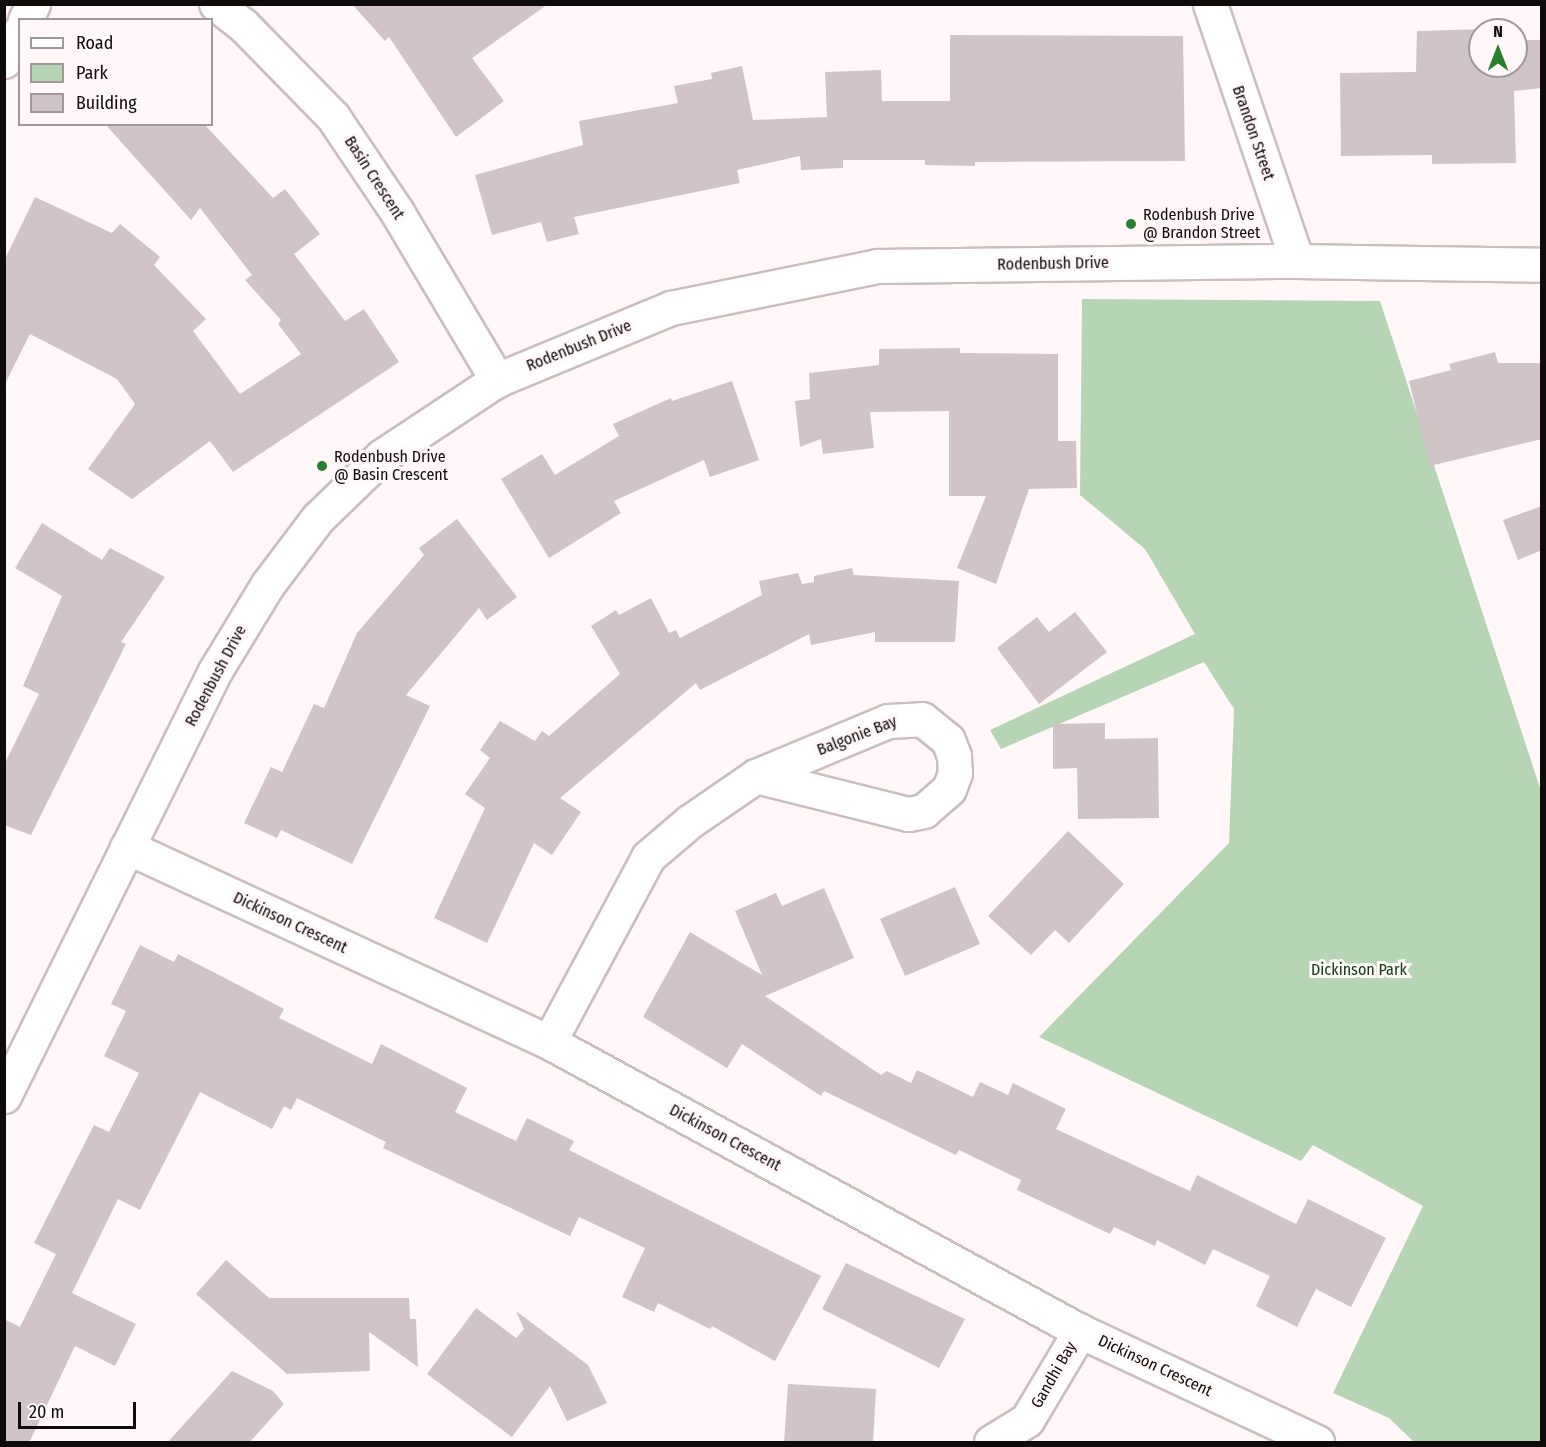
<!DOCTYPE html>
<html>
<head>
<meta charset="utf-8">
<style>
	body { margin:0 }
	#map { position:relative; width:1546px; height:1447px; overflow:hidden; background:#fff7f8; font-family:"Fira Sans Condensed",sans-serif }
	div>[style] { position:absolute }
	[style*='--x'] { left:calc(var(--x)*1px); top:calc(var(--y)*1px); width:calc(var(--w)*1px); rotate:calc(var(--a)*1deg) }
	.green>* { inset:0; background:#b5d5b4 }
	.building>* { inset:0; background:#d1c4c6 }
	.roads { filter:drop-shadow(2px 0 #cabec0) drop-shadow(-2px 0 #cabec0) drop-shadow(0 2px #cabec0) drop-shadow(0 -2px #cabec0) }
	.minor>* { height:33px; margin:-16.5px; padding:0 16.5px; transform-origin:16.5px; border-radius:16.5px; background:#fff }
	.tertiary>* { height:33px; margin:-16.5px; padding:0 16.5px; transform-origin:16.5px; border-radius:16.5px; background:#fff }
	.dots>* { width:16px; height:16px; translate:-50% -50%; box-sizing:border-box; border:3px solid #fff7f8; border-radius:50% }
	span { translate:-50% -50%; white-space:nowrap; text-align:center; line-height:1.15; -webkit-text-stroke:6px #fff7f8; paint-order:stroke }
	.street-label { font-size:16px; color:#0f0b0b }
	.poi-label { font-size:16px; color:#0f0b0b }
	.left { translate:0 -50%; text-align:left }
	.park-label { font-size:16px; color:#104013 }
	.frame { position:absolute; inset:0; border:6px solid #0f0b0b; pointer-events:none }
	.legend { position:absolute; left:18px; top:18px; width:195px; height:108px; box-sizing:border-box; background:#fff7f8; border:2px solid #9f9999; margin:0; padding:8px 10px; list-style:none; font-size:18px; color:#0f0b0b }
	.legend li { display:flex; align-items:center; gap:12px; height:30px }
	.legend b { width:30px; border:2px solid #9f9999 }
	.north { position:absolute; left:1468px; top:18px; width:60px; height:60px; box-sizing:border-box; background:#fff7f8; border:2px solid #9f9999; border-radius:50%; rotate:0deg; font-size:16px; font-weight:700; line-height:24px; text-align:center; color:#0f0b0b }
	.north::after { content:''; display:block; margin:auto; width:21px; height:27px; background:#287f2d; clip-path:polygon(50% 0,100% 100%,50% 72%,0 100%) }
	.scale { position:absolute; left:18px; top:1402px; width:118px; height:27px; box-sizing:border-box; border:3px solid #0f0b0b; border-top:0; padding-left:8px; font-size:18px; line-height:21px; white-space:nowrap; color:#0f0b0b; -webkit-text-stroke:4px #fff7f8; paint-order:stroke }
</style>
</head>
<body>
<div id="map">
	<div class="green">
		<i style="clip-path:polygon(1082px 299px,1380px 301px,1541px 791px,1541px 1442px,1414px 1442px,1389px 1418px,1333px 1393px,1423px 1206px,1313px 1145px,1301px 1161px,1039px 1037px,1229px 843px,1234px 709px,1204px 662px,1001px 749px,990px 730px,1195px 634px,1145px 549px,1080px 495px)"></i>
	</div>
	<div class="building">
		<i style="clip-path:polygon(352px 4px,548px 4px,472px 58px,504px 101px,456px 137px,389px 37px,385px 41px)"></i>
		<i style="clip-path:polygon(evenodd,1522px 28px,1522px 40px,1542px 40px,1542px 88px,1514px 91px,1516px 163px,1432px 164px,1432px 155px,1341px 156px,1340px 73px,1416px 72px,1417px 31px,1522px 28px,1480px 30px,1516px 30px,1516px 66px,1480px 66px,1480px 30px)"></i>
		<i style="clip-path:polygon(950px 35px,1183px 36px,1185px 161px,975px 162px,975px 166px,925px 165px,925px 160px,843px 160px,843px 168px,801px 170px,800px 156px,737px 170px,740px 183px,574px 217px,579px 234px,547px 242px,541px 222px,492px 235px,475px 175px,583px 145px,579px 121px,678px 103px,674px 86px,712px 79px,711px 73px,742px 66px,753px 120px,827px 117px,825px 72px,881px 70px,882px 101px,950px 101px)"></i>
		<i style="clip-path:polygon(105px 124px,204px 124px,273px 198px,285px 189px,320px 234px,294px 254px,345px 321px,364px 309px,399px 362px,233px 472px,210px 441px,132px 499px,88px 469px,135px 404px,117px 379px,30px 334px,4px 386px,4px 261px,35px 197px,112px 233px,120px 224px,160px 257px,154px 265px,206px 319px,193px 331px,240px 394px,301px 354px,278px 324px,281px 320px,245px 280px,252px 275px,200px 208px,191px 220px)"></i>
		<i style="clip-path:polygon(960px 348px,960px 353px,1058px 354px,1058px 441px,1076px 441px,1077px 488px,1029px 489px,996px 584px,957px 568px,986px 496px,949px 496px,949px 411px,870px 412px,874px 448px,823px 454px,821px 439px,800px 447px,795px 401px,810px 399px,809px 373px,879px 365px,879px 349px)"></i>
		<i style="clip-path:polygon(1495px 352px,1498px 363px,1542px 363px,1542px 439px,1430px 466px,1409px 381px,1451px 370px,1449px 364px)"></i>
		<i style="clip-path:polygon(732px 381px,759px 460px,710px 477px,704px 460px,614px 501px,621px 513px,549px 558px,501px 479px,542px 454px,555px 475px,619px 436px,613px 424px,671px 398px,672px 401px)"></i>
		<i style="clip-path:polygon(1542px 506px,1542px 550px,1518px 560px,1503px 520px)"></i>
		<i style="clip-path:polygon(457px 519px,517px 597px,487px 620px,479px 608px,406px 695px,430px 706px,352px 864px,281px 830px,277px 838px,244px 823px,271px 767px,282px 772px,314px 704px,324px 708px,357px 633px,424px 555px,419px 548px)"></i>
		<i style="clip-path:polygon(42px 523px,102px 560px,110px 548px,165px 577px,121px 642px,126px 644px,31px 835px,4px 825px,4px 765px,39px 694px,23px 686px,62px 596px,15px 568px)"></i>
		<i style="clip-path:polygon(852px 568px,854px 575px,959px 581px,955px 642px,875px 642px,875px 632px,811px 645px,809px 634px,700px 690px,696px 683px,560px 798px,581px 812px,552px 855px,534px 843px,487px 943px,434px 918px,485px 808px,465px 794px,490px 758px,480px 750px,500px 721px,535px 741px,542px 731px,549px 736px,620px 674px,591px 626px,616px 610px,619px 615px,651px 598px,669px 633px,676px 630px,680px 638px,762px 595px,759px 581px,798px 573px,802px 584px,814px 582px,814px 576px)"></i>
		<i style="clip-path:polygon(1075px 612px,1107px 652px,1039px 704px,997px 648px,1037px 617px,1049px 632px)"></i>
		<i style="clip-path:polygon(1105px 723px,1105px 739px,1158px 738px,1159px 818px,1078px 819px,1077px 768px,1053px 769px,1053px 724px)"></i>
		<i style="clip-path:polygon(1068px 831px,1124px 884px,1069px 943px,1055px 930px,1031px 955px,988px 916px)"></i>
		<i style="clip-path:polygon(955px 887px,980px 944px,905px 976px,880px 919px)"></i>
		<i style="clip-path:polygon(824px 888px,854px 958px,765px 996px,881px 1075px,887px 1071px,911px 1083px,917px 1070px,973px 1097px,980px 1082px,1008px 1095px,1013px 1083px,1066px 1109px,1056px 1129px,1190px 1191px,1197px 1175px,1296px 1224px,1308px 1199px,1386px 1238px,1351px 1307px,1316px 1289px,1297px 1327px,1256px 1306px,1270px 1276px,1213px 1249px,1205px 1265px,1157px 1240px,1155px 1246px,1114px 1227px,1110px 1234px,1017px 1190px,1021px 1180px,959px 1150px,956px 1155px,824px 1091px,821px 1096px,742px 1044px,727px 1068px,643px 1017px,690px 932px,762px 975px,735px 911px,776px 893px,782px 906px)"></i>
		<i style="clip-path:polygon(140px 945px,174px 962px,178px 954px,223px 977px,284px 1009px,279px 1018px,372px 1064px,381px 1044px,412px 1060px,467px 1088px,455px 1112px,516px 1141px,527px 1118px,574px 1141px,569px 1150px,821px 1276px,775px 1361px,712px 1326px,710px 1329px,658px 1303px,654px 1312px,622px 1297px,645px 1248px,579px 1217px,570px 1236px,383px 1148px,386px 1142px,297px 1098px,291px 1110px,284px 1106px,272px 1129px,200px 1092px,140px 1210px,118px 1199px,72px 1293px,136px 1324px,115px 1366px,75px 1346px,29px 1443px,4px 1443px,4px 1319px,20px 1327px,56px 1254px,34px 1243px,94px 1125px,109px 1132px,139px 1073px,104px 1056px,126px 1011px,111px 1004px)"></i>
		<i style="clip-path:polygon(226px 1260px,269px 1298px,409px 1298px,410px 1319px,416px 1319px,418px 1367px,369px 1332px,370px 1371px,287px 1374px,196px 1294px)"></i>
		<i style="clip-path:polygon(846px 1263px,965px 1319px,939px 1368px,822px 1309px)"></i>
		<i style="clip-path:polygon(476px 1308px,516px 1338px,524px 1329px,516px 1311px,588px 1365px,607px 1403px,567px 1421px,550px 1386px,512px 1437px,427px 1374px)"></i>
		<i style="clip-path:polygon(232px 1371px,273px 1391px,284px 1404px,249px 1443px,167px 1443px)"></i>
		<i style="clip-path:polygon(788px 1384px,876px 1389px,873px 1443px,784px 1443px)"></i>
	</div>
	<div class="roads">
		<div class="minor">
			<i style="--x:216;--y:4;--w:34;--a:38"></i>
			<i style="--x:243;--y:25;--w:129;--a:45.6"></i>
			<i style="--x:333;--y:117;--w:115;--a:56"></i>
			<i style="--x:397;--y:212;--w:196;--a:59.2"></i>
			<i style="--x:1210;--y:4;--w:271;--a:71.3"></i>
			<i style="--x:25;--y:20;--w:18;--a:-63"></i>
			<i style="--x:4;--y:61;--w:34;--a:-62"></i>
			<i style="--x:127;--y:847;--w:465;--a:24.8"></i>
			<i style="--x:549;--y:1042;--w:605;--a:28.56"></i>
			<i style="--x:1080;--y:1331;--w:262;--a:25.1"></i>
			<i style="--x:549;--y:1042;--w:210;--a:-61.8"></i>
			<i style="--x:648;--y:857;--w:54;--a:-40.5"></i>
			<i style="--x:689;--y:822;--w:81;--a:-34.5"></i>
			<i style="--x:756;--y:776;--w:143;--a:-22.6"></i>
			<i style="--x:888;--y:721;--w:34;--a:-3"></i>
			<i style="--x:922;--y:719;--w:33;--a:39"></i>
			<i style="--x:948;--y:740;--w:17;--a:69"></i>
			<i style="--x:954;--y:756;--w:17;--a:87"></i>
			<i style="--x:955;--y:773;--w:17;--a:111"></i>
			<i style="--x:949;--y:789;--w:33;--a:139"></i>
			<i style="--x:924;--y:811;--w:16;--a:169"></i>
			<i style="--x:908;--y:814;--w:157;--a:-166"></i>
			<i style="--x:991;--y:1442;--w:42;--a:-31.4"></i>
			<i style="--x:1027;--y:1420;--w:104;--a:-59.2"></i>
		</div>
		<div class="tertiary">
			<i style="--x:4;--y:1096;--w:474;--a:-63.6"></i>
			<i style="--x:215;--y:671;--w:102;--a:-58.7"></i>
			<i style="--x:268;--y:584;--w:83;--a:-52.9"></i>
			<i style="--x:318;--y:518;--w:89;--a:-44.1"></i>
			<i style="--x:382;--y:456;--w:138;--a:-33.5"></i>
			<i style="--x:497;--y:380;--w:188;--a:-22.5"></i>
			<i style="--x:671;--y:308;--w:210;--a:-11.5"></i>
			<i style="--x:877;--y:266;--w:420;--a:-0.7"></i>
			<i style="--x:1297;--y:261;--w:245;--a:0.9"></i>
		</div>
	</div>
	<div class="dots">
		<i style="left:1131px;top:224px;background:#287f2d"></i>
		<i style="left:322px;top:466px;background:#287f2d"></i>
	</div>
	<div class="street-label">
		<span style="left:1253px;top:133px;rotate:71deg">Brandon Street</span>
		<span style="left:374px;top:178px;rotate:57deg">Basin Crescent</span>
		<span style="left:1053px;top:264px;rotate:-1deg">Rodenbush Drive</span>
		<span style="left:579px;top:346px;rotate:-22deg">Rodenbush Drive</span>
		<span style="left:216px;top:676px;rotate:-62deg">Rodenbush Drive</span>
		<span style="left:857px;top:736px;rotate:-21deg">Balgonie Bay</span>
		<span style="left:290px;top:923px;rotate:25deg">Dickinson Crescent</span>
		<span style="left:725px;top:1138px;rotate:28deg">Dickinson Crescent</span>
		<span style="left:1155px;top:1366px;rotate:25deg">Dickinson Crescent</span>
		<span style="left:1054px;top:1375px;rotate:-60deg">Gandhi Bay</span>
	</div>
	<div class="poi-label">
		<span class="left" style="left:1143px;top:224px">Rodenbush Drive<br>@ Brandon Street</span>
		<span class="left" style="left:334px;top:466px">Rodenbush Drive<br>@ Basin Crescent</span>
	</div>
	<div class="park-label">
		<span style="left:1359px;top:970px">Dickinson Park</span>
	</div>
	<div class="frame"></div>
	<ul class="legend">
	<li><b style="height:8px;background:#fff"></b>Road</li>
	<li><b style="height:16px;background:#b5d5b4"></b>Park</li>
	<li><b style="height:16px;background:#d1c4c6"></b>Building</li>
	</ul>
	<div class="north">N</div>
	<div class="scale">20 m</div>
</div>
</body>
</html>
